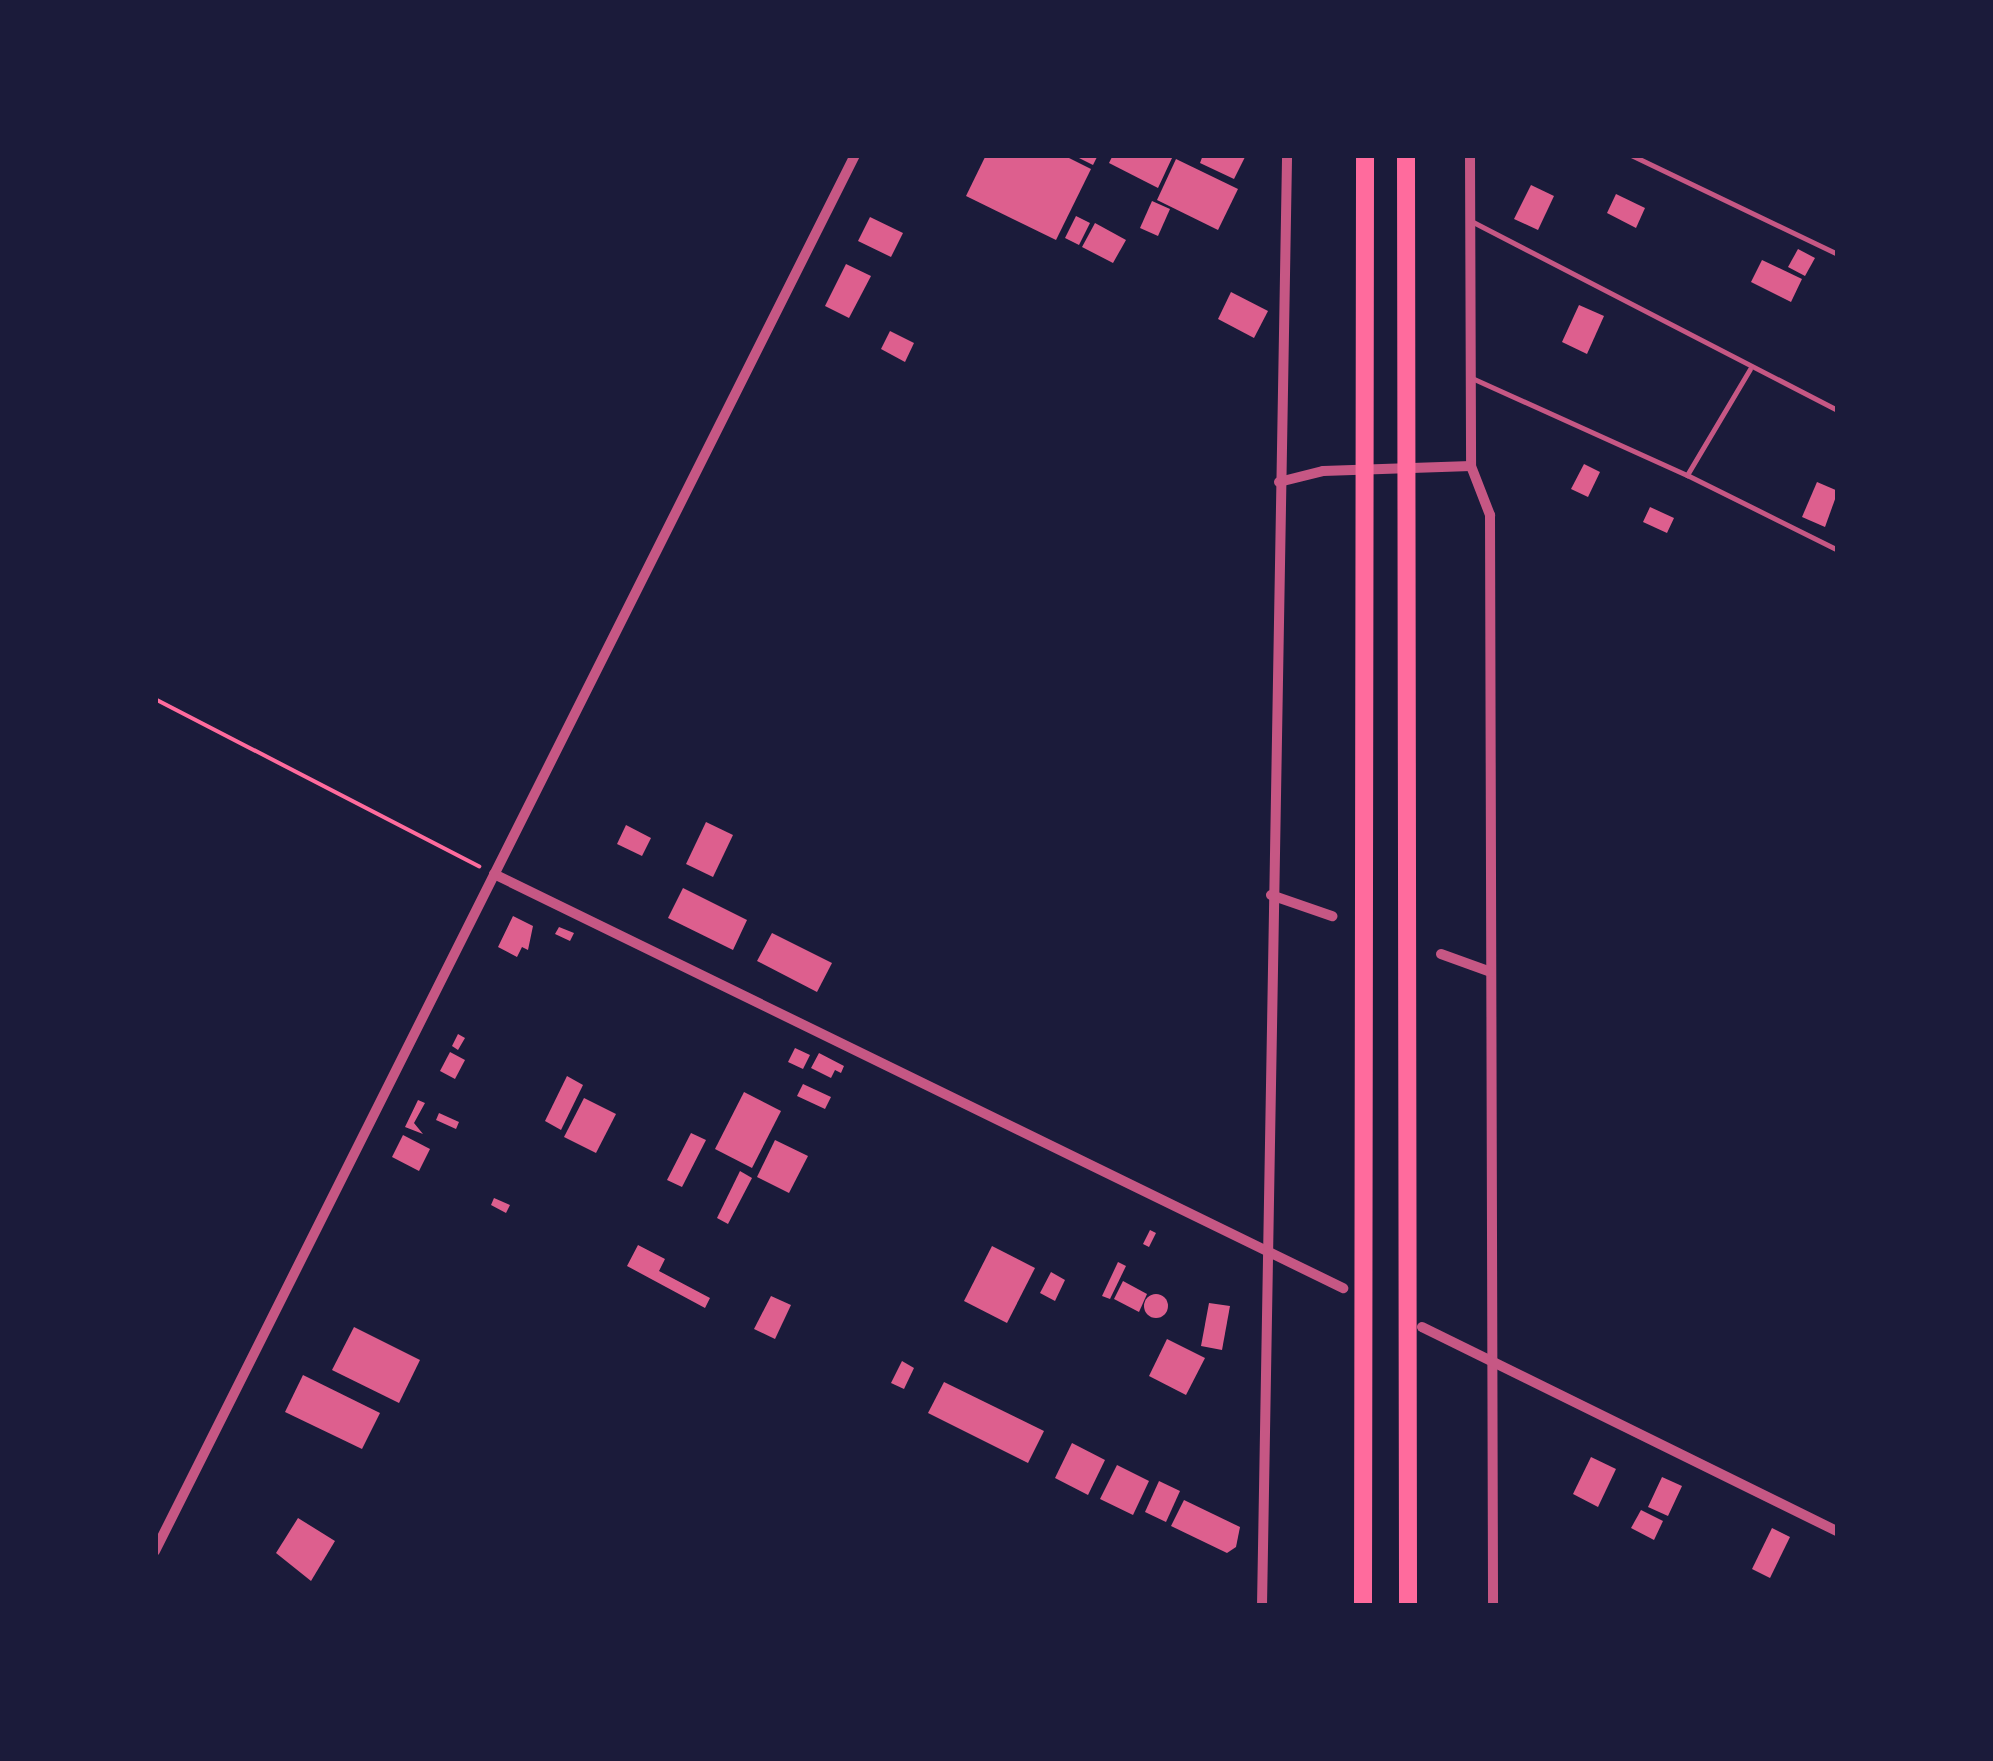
<!DOCTYPE html>
<html>
<head>
<meta charset="utf-8">
<style>
	body { margin:0 }
	#map { position:relative; width:1993px; height:1761px; overflow:hidden; background:#1b1b3a; font-family:"Sofia Sans Condensed",sans-serif }
	div>[style] { position:absolute }
	[style*='--x'] { left:calc(var(--x)*1px); top:calc(var(--y)*1px); width:calc(var(--w)*1px); rotate:calc(var(--a)*1deg) }
	.building>* { inset:0; background:#dd5f8e }
	.round { border-radius:50% }
	.path>* { height:4px; margin:-2px; padding:0 2px; transform-origin:2px; border-radius:2px; background:#ff6b9d }
	.service>* { height:5px; margin:-2.5px; padding:0 2.5px; transform-origin:2.5px; border-radius:2.5px; background:#c65784 }
	.minor>* { height:10px; margin:-5px; padding:0 5px; transform-origin:5px; border-radius:5px; background:#c65784 }
	.motorway>* { height:18px; margin:-9px; padding:0 9px; transform-origin:9px; border-radius:9px; background:#ff6b9d }
	span { translate:-50% -50%; white-space:nowrap; text-align:center; line-height:1.15; -webkit-text-stroke:10px #1b1b3a; paint-order:stroke }
	.frame { position:absolute; inset:0; border:158px solid #1b1b3a; pointer-events:none }
</style>
</head>
<body>
<div id="map">
	<div class="building">
		<i style="clip-path:polygon(986px 155px,1063px 155px,1091px 169px,1056px 240px,966px 196px)"></i>
		<i style="clip-path:polygon(1073px 155px,1098px 155px,1093px 165px)"></i>
		<i style="clip-path:polygon(1113px 155px,1167px 155px,1172px 158px,1158px 188px,1109px 163px)"></i>
		<i style="clip-path:polygon(1203px 155px,1246px 155px,1234px 179px,1200px 163px)"></i>
		<i style="clip-path:polygon(1176px 159px,1238px 189px,1218px 230px,1157px 200px)"></i>
		<i style="clip-path:polygon(1531px 185px,1554px 196px,1538px 230px,1514px 219px)"></i>
		<i style="clip-path:polygon(1616px 194px,1645px 208px,1636px 228px,1607px 213px)"></i>
		<i style="clip-path:polygon(1152px 201px,1170px 209px,1158px 236px,1140px 228px)"></i>
		<i style="clip-path:polygon(1076px 216px,1090px 223px,1079px 245px,1065px 238px)"></i>
		<i style="clip-path:polygon(870px 217px,903px 233px,891px 257px,858px 241px)"></i>
		<i style="clip-path:polygon(1095px 223px,1126px 240px,1113px 263px,1082px 247px)"></i>
		<i style="clip-path:polygon(1798px 249px,1815px 258px,1805px 276px,1788px 267px)"></i>
		<i style="clip-path:polygon(1762px 260px,1802px 279px,1791px 302px,1751px 282px)"></i>
		<i style="clip-path:polygon(846px 264px,871px 276px,849px 318px,825px 306px)"></i>
		<i style="clip-path:polygon(1231px 292px,1268px 311px,1254px 338px,1218px 319px)"></i>
		<i style="clip-path:polygon(1579px 305px,1604px 316px,1587px 354px,1562px 342px)"></i>
		<i style="clip-path:polygon(890px 331px,914px 343px,905px 362px,881px 349px)"></i>
		<i style="clip-path:polygon(1584px 464px,1600px 472px,1588px 497px,1571px 489px)"></i>
		<i style="clip-path:polygon(1817px 482px,1838px 491px,1825px 527px,1802px 517px)"></i>
		<i style="clip-path:polygon(1650px 507px,1674px 518px,1667px 533px,1643px 522px)"></i>
		<i style="clip-path:polygon(706px 822px,733px 835px,713px 877px,686px 864px)"></i>
		<i style="clip-path:polygon(626px 825px,651px 838px,642px 856px,617px 844px)"></i>
		<i style="clip-path:polygon(683px 888px,747px 920px,733px 950px,668px 918px)"></i>
		<i style="clip-path:polygon(513px 916px,533px 926px,528px 950px,522px 947px,517px 957px,498px 947px)"></i>
		<i style="clip-path:polygon(559px 927px,574px 933px,570px 941px,555px 934px)"></i>
		<i style="clip-path:polygon(772px 933px,832px 963px,817px 992px,757px 961px)"></i>
		<i style="clip-path:polygon(458px 1034px,465px 1038px,458px 1050px,452px 1046px)"></i>
		<i style="clip-path:polygon(795px 1048px,810px 1055px,803px 1069px,788px 1062px)"></i>
		<i style="clip-path:polygon(450px 1052px,465px 1060px,455px 1079px,440px 1071px)"></i>
		<i style="clip-path:polygon(819px 1053px,844px 1066px,841px 1073px,835px 1070px,831px 1078px,811px 1068px)"></i>
		<i style="clip-path:polygon(567px 1076px,583px 1085px,561px 1130px,545px 1121px)"></i>
		<i style="clip-path:polygon(803px 1084px,831px 1097px,825px 1109px,797px 1096px)"></i>
		<i style="clip-path:polygon(744px 1092px,781px 1111px,752px 1168px,715px 1149px)"></i>
		<i style="clip-path:polygon(584px 1098px,616px 1114px,596px 1153px,564px 1137px)"></i>
		<i style="clip-path:polygon(418px 1100px,425px 1103px,414px 1123px,423px 1134px,405px 1127px)"></i>
		<i style="clip-path:polygon(439px 1113px,459px 1122px,456px 1129px,436px 1120px)"></i>
		<i style="clip-path:polygon(691px 1133px,706px 1140px,682px 1187px,667px 1180px)"></i>
		<i style="clip-path:polygon(403px 1135px,430px 1149px,419px 1171px,392px 1157px)"></i>
		<i style="clip-path:polygon(775px 1140px,808px 1156px,789px 1193px,757px 1177px)"></i>
		<i style="clip-path:polygon(740px 1171px,752px 1178px,728px 1224px,717px 1218px)"></i>
		<i style="clip-path:polygon(494px 1198px,510px 1205px,506px 1213px,491px 1205px)"></i>
		<i style="clip-path:polygon(1150px 1230px,1156px 1233px,1149px 1247px,1143px 1244px)"></i>
		<i style="clip-path:polygon(638px 1245px,665px 1259px,659px 1271px,710px 1298px,705px 1308px,627px 1266px)"></i>
		<i style="clip-path:polygon(992px 1246px,1035px 1268px,1007px 1323px,964px 1301px)"></i>
		<i style="clip-path:polygon(1118px 1262px,1126px 1266px,1110px 1299px,1102px 1296px)"></i>
		<i style="clip-path:polygon(1051px 1272px,1065px 1280px,1055px 1301px,1040px 1293px)"></i>
		<i style="clip-path:polygon(1123px 1281px,1147px 1294px,1139px 1312px,1114px 1299px)"></i>
		<i class="round" style="left:1144px;top:1294px;width:24px;height:24px"></i>
		<i style="clip-path:polygon(771px 1296px,791px 1305px,775px 1339px,754px 1329px)"></i>
		<i style="clip-path:polygon(1209px 1303px,1230px 1306px,1222px 1350px,1201px 1346px)"></i>
		<i style="clip-path:polygon(354px 1327px,420px 1360px,399px 1403px,332px 1370px)"></i>
		<i style="clip-path:polygon(1167px 1339px,1205px 1358px,1186px 1395px,1149px 1376px)"></i>
		<i style="clip-path:polygon(902px 1361px,914px 1368px,904px 1389px,891px 1383px)"></i>
		<i style="clip-path:polygon(303px 1375px,380px 1413px,362px 1449px,285px 1412px)"></i>
		<i style="clip-path:polygon(944px 1382px,1044px 1431px,1028px 1463px,928px 1413px)"></i>
		<i style="clip-path:polygon(1072px 1443px,1105px 1460px,1088px 1495px,1055px 1478px)"></i>
		<i style="clip-path:polygon(1591px 1457px,1616px 1469px,1598px 1507px,1573px 1494px)"></i>
		<i style="clip-path:polygon(1117px 1465px,1149px 1481px,1133px 1515px,1100px 1499px)"></i>
		<i style="clip-path:polygon(1662px 1477px,1682px 1486px,1668px 1516px,1648px 1507px)"></i>
		<i style="clip-path:polygon(1159px 1481px,1180px 1491px,1166px 1522px,1145px 1512px)"></i>
		<i style="clip-path:polygon(1184px 1500px,1240px 1527px,1236px 1547px,1227px 1553px,1171px 1526px)"></i>
		<i style="clip-path:polygon(1641px 1510px,1663px 1521px,1654px 1540px,1631px 1528px)"></i>
		<i style="clip-path:polygon(298px 1518px,335px 1541px,311px 1581px,276px 1553px)"></i>
		<i style="clip-path:polygon(1772px 1528px,1790px 1537px,1770px 1578px,1752px 1569px)"></i>
	</div>
	<div class="path">
		<i style="--x:155;--y:699;--w:365;--a:27.3"></i>
	</div>
	<div class="service">
		<i style="--x:1631;--y:155;--w:229;--a:25.6"></i>
		<i style="--x:1473;--y:222;--w:411;--a:27.3"></i>
		<i style="--x:1474;--y:379;--w:234;--a:24.3"></i>
		<i style="--x:1687;--y:475;--w:123;--a:-59.3"></i>
		<i style="--x:1687;--y:475;--w:169;--a:26.4"></i>
	</div>
	<div class="minor">
		<i style="--x:1470;--y:155;--w:311;--a:89.8"></i>
		<i style="--x:1471;--y:466;--w:53;--a:68.8"></i>
		<i style="--x:1490;--y:515;--w:1091;--a:89.84"></i>
		<i style="--x:1279;--y:482;--w:45;--a:-14"></i>
		<i style="--x:1323;--y:471;--w:148;--a:-1.9"></i>
		<i style="--x:494;--y:874;--w:945;--a:26"></i>
		<i style="--x:1271;--y:895;--w:65;--a:19"></i>
		<i style="--x:1441;--y:954;--w:53;--a:19.8"></i>
		<i style="--x:1422;--y:1327;--w:464;--a:26.2"></i>
		<i style="--x:155;--y:1551;--w:1562;--a:-63.37"></i>
		<i style="--x:1262;--y:1606;--w:1451;--a:-89.01"></i>
	</div>
	<div class="motorway">
		<i style="--x:1406;--y:155;--w:1451;--a:89.92"></i>
		<i style="--x:1363;--y:1606;--w:1451;--a:-89.92"></i>
	</div>
	<div class="frame"></div>
</div>
</body>
</html>
